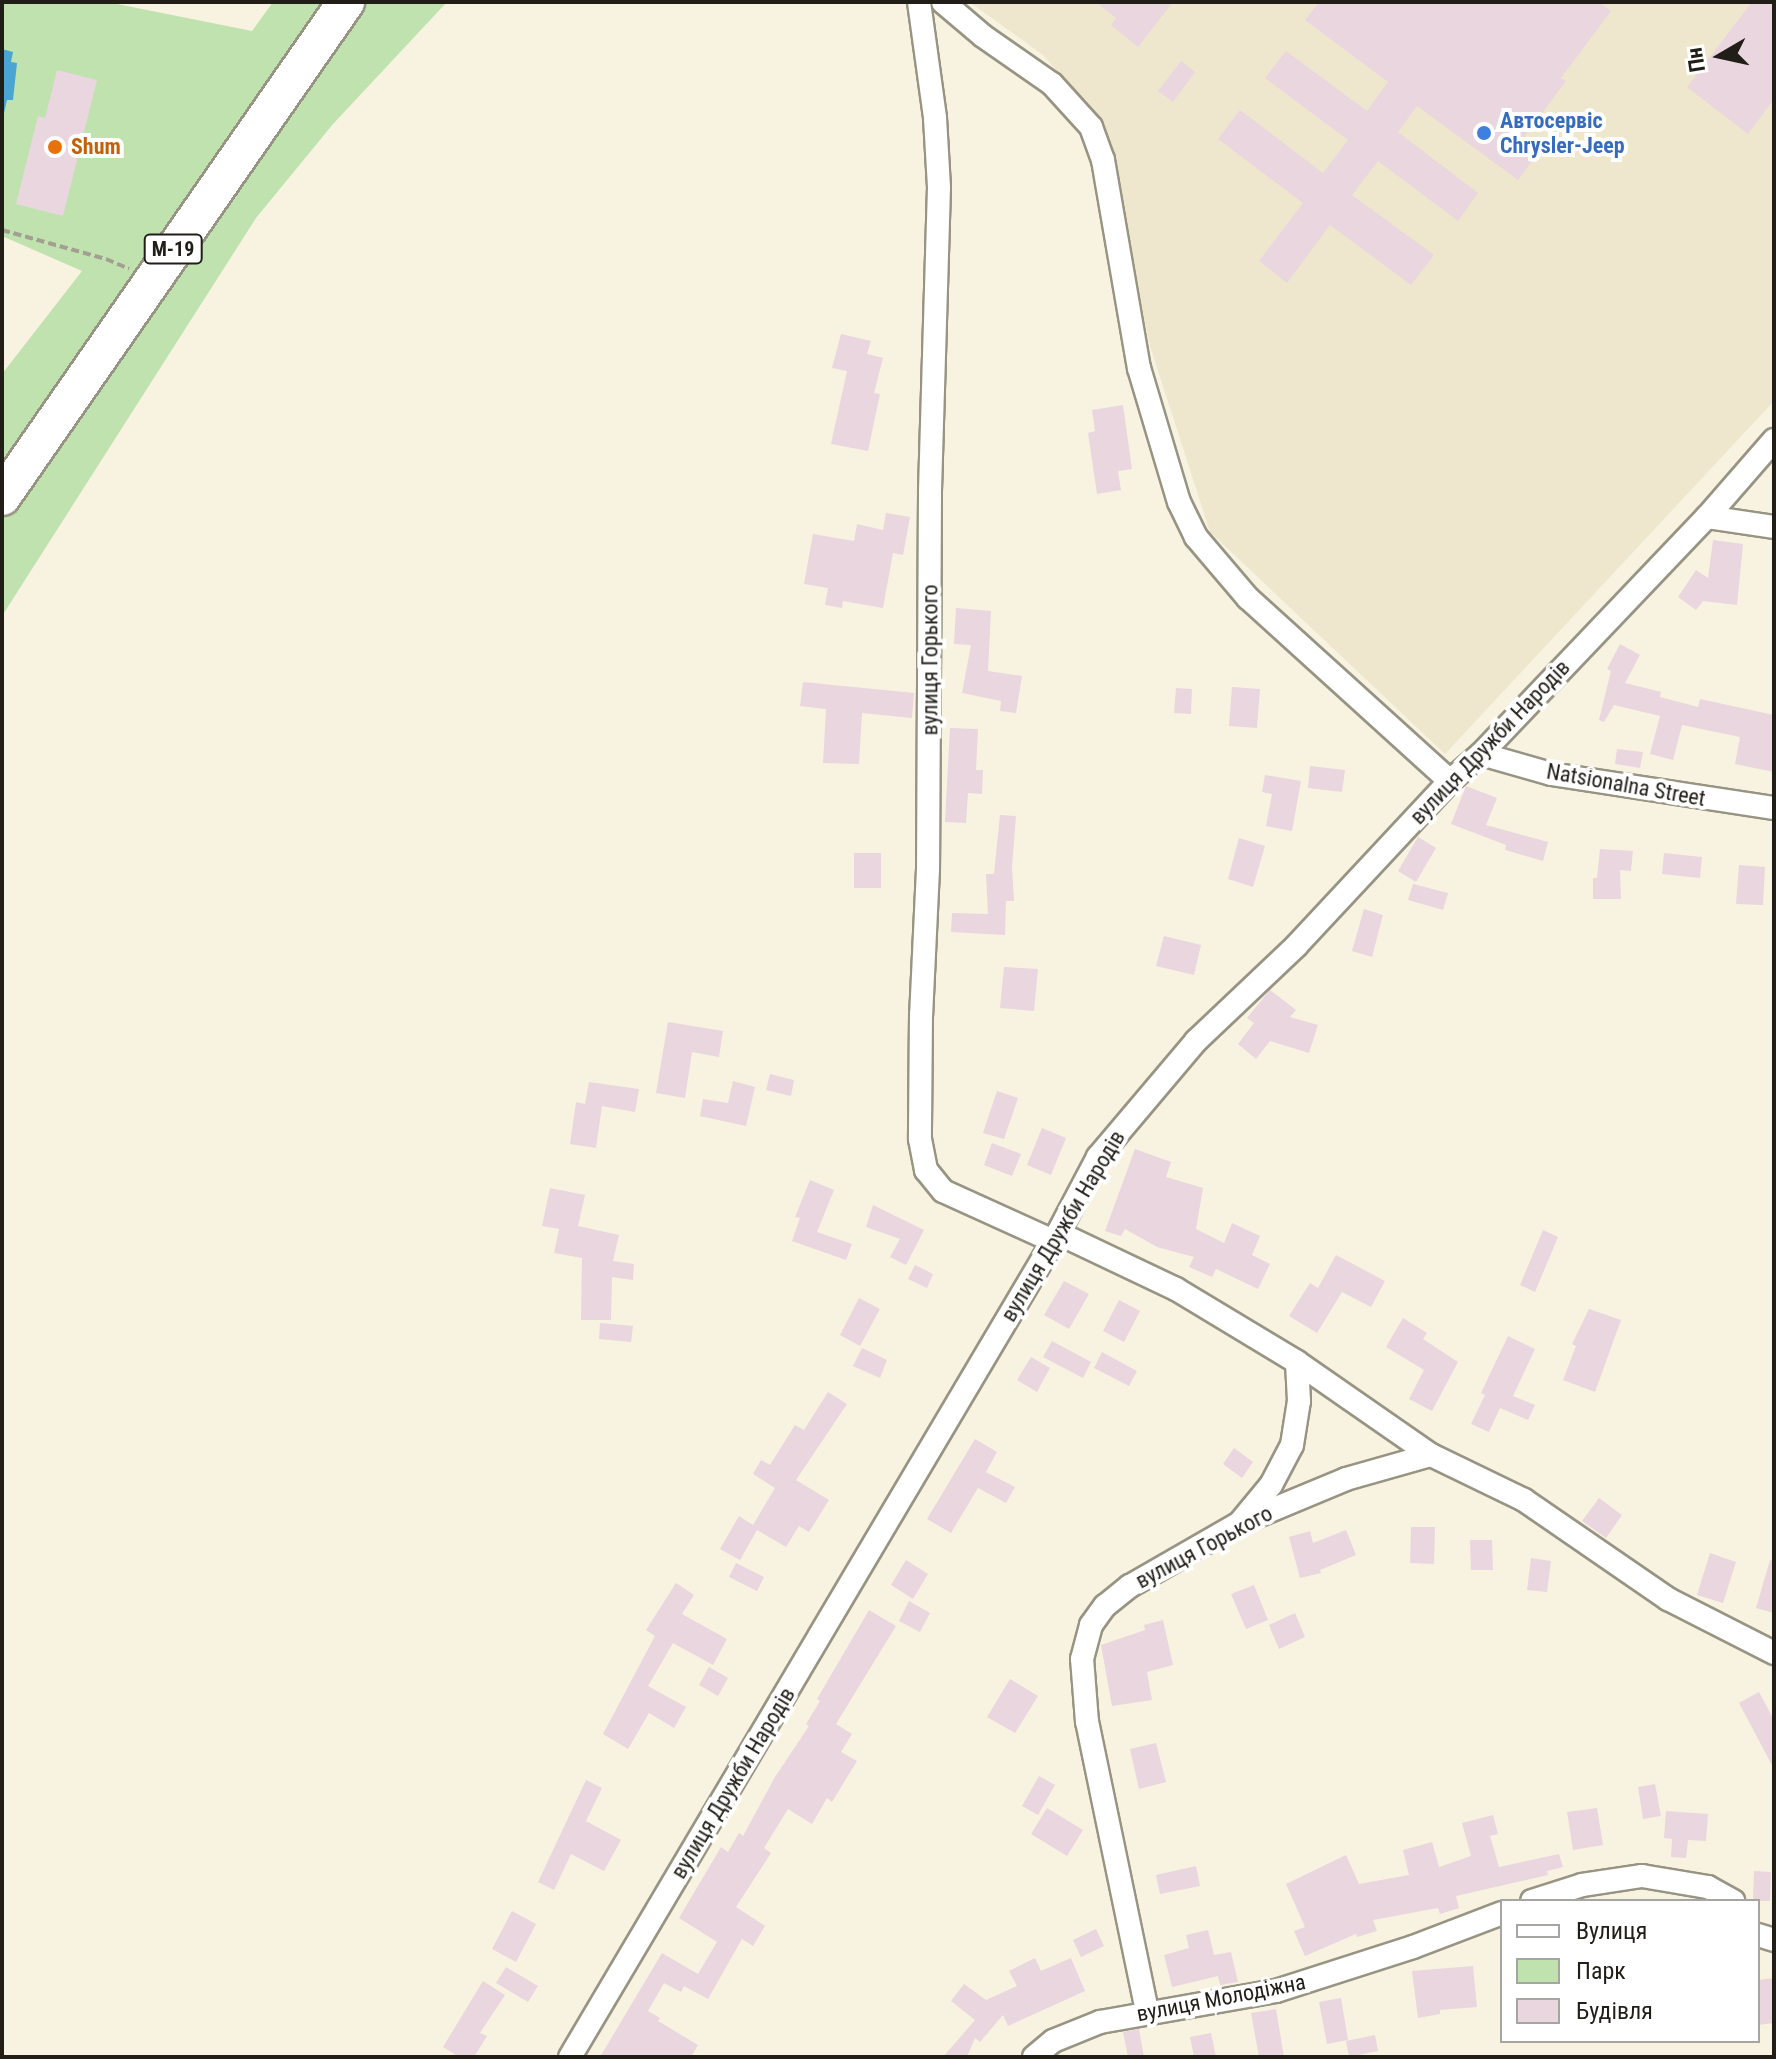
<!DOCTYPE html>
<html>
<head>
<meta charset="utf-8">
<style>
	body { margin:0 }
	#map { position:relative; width:1776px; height:2059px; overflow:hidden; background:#f8f3e1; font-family:"Roboto Condensed",sans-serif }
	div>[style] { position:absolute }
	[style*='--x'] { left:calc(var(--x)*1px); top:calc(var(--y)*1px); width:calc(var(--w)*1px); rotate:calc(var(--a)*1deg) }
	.built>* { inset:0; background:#eee7cd }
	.green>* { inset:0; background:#bfe2ae }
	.water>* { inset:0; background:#4ba5d3 }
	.building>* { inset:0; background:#e9d6df }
	.path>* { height:4px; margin-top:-2px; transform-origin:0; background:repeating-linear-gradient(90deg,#a39f91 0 8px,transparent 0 12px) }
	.roads { filter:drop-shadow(2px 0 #989483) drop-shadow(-2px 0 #989483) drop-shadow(0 2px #989483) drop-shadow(0 -2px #989483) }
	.minor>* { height:22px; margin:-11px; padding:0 11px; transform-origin:11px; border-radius:11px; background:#fff }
	.trunk>* { height:36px; margin:-18px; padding:0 18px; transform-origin:18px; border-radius:18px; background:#fff }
	.dots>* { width:22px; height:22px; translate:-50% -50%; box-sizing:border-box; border:4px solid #fff; border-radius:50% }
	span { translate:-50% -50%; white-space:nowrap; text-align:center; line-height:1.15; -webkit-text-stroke:8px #fff; paint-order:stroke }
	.shield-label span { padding:2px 6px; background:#fff; border:2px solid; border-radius:6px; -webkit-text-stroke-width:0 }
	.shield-label { font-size:20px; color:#201e17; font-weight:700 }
	.shop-label { font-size:22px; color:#366cbe; font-weight:700 }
	.left { translate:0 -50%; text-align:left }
	.food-label { font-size:22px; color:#c56008; font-weight:700 }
	.street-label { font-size:22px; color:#201e17 }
	.frame { position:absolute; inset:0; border:4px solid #201e17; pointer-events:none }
	.legend { position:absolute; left:1500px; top:1899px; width:260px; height:144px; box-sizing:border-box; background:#fff; border:2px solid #a6a5a2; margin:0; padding:10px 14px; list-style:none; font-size:24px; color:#201e17 }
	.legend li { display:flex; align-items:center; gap:16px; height:40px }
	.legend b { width:40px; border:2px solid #a6a5a2 }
	.north { position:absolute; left:1680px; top:16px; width:80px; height:80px; -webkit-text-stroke:6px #fff; paint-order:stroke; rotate:261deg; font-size:22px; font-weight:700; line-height:32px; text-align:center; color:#201e17 }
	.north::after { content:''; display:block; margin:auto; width:28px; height:36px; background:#201e17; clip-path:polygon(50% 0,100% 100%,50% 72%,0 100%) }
</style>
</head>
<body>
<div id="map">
	<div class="built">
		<i style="clip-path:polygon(1774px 2px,1774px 401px,1445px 754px,1210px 532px,1150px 346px,1105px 127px,1043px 55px,971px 3px)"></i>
	</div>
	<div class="green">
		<i style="clip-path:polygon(2px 2px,107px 2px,252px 31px,273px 2px,447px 2px,333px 124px,256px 218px,2px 616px,2px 374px,82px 271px,2px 236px)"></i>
	</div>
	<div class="water">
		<i style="clip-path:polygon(2px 49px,13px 52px,11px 62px,17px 63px,13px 100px,7px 100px,2px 122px)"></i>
	</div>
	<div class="building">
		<i style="clip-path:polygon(1096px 2px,1173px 2px,1138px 47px,1111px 25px,1116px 18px)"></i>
		<i style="clip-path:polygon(1319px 2px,1599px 2px,1611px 11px,1561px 78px,1566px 81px,1525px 136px,1541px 149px,1518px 180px,1417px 106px,1398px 132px,1478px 193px,1458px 221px,1378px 161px,1352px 195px,1434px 255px,1411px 285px,1330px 225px,1287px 283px,1259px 261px,1303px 203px,1218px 139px,1240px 110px,1323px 173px,1348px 140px,1265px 78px,1286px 51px,1367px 111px,1388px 82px,1305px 20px)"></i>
		<i style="clip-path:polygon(1752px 2px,1774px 2px,1774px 99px,1748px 134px,1687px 87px)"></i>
		<i style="clip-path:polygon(1181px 61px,1195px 72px,1173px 102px,1158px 91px)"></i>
		<i style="clip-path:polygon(57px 70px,97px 80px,63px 216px,16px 204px,38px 116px,45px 118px)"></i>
		<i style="clip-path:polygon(841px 334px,871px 341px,867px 354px,883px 358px,874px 393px,880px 394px,868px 451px,831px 444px,847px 371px,832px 368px)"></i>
		<i style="clip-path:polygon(1123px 405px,1132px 469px,1118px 471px,1121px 490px,1097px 494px,1088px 433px,1095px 431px,1092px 410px)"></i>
		<i style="clip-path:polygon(886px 513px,910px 517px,903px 555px,893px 553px,883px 608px,843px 601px,842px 608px,825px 605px,828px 588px,804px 584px,813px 534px,854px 541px,857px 524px,883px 530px)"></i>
		<i style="clip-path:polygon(1713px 540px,1743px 544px,1737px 605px,1703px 601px,1696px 610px,1678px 597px,1696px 570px,1708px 578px)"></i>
		<i style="clip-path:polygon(956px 608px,991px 611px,988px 671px,1022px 676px,1016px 713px,1000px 711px,1001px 701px,962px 693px,971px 645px,954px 644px)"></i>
		<i style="clip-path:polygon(1620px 644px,1640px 655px,1625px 683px,1661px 692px,1660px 697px,1698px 707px,1700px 699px,1774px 715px,1774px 772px,1735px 764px,1740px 737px,1682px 725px,1673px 760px,1650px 754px,1660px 716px,1614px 705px,1604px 722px,1599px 720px,1611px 671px,1607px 669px)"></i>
		<i style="clip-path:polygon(803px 682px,914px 693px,912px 718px,862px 713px,859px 764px,823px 763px,826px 709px,800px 706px)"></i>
		<i style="clip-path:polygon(1232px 687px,1260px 689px,1257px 728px,1229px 726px)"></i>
		<i style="clip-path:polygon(1176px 688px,1192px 689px,1191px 714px,1174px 713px)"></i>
		<i style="clip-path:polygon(950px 728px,978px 729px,976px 770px,983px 770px,982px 794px,968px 793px,966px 823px,945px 822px)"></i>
		<i style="clip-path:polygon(1617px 749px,1643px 752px,1640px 768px,1615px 764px)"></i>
		<i style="clip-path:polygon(1310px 766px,1345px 770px,1342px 792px,1308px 788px)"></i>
		<i style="clip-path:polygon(1265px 775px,1301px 781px,1292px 831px,1266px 826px,1272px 794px,1262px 792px)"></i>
		<i style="clip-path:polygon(1466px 786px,1497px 798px,1486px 825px,1548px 842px,1543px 861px,1505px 850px,1506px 845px,1451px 824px)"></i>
		<i style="clip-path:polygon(1000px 815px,1016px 816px,1012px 867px,1014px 901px,1006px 901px,1005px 935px,951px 932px,952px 913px,988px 914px,986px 874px,994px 874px)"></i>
		<i style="clip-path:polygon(1418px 837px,1436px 848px,1416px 882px,1398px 871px)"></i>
		<i style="clip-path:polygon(1239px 838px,1265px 846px,1253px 887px,1228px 879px)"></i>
		<i style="clip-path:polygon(1600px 849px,1633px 851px,1631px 871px,1620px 870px,1621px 899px,1593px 899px,1593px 878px,1597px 878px)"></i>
		<i style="clip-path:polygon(854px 853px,881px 853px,881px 888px,854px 888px)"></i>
		<i style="clip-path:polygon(1664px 853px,1702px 857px,1700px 878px,1662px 874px)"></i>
		<i style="clip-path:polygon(1739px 865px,1765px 867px,1763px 905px,1736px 904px)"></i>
		<i style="clip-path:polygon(1413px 884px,1448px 893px,1443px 910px,1408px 900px)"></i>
		<i style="clip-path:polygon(1364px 909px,1383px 915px,1372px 957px,1352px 951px)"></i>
		<i style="clip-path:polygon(1164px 936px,1201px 945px,1194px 975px,1156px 966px)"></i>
		<i style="clip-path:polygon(1004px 967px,1038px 969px,1034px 1011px,1000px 1008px)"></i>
		<i style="clip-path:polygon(1270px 990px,1296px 1010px,1290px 1017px,1318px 1025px,1309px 1053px,1270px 1041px,1256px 1059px,1238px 1044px,1254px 1023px,1247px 1018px)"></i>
		<i style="clip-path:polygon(668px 1022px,723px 1031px,719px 1057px,692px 1052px,685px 1098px,656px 1093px)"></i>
		<i style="clip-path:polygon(770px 1074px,794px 1080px,791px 1096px,766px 1090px)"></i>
		<i style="clip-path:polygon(733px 1081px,755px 1087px,746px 1126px,700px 1116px,703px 1099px,728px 1103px)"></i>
		<i style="clip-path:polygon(589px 1082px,639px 1089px,635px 1112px,602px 1106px,596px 1148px,570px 1144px,576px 1102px,585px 1104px)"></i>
		<i style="clip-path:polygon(997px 1091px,1018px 1098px,1004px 1139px,983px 1133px)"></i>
		<i style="clip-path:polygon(1042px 1128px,1066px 1138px,1051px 1175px,1027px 1165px)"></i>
		<i style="clip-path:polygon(992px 1143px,1021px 1154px,1012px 1176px,984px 1165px)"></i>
		<i style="clip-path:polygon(1135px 1149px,1171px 1162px,1166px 1177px,1203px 1188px,1196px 1229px,1224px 1243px,1232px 1223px,1260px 1236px,1252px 1255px,1270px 1264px,1258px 1289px,1216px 1269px,1212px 1277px,1189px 1267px,1194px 1257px,1157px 1247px,1125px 1229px,1121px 1236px,1105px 1231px)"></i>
		<i style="clip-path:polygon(810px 1180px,834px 1190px,817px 1232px,852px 1244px,846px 1260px,792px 1241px,800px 1218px,795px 1217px)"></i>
		<i style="clip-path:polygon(550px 1188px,585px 1195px,578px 1226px,619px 1235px,613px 1261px,634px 1264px,633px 1280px,612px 1277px,611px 1320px,581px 1320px,582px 1258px,554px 1253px,559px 1229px,542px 1226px)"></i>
		<i style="clip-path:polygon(873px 1205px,924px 1230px,906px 1265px,890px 1257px,900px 1239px,866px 1227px)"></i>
		<i style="clip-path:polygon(1543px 1230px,1558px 1237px,1535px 1292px,1520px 1285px)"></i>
		<i style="clip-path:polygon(1336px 1255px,1385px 1281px,1371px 1307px,1342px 1292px,1317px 1333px,1289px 1316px,1310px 1283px,1318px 1288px)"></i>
		<i style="clip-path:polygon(915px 1265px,933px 1274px,927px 1288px,908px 1279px)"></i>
		<i style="clip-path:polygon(1064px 1281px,1089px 1294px,1069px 1329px,1044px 1315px)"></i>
		<i style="clip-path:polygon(859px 1298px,880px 1309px,860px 1346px,840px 1335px)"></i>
		<i style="clip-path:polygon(1119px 1300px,1140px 1311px,1124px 1342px,1103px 1331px)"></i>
		<i style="clip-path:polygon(1589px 1309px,1621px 1320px,1595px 1392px,1563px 1380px,1576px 1346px,1572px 1344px)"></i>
		<i style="clip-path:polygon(1403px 1318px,1427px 1333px,1423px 1339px,1458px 1362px,1432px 1411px,1409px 1399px,1424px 1370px,1386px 1347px)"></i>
		<i style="clip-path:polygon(600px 1323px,633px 1326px,631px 1342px,599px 1339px)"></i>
		<i style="clip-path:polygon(1508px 1336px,1535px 1349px,1513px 1396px,1535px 1405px,1528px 1420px,1500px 1408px,1489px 1432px,1471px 1424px,1485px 1395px,1481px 1393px)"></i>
		<i style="clip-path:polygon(1052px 1341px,1091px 1362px,1083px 1378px,1043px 1357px)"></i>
		<i style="clip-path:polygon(862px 1348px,887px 1360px,880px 1378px,853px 1366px)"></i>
		<i style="clip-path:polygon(1102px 1352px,1137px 1371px,1129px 1386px,1094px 1368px)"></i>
		<i style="clip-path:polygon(1031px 1357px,1050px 1368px,1037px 1392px,1017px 1380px)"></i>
		<i style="clip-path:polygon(828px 1392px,847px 1404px,796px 1480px,829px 1500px,809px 1532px,799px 1526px,786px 1547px,757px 1530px,740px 1560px,720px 1549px,739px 1516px,753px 1525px,775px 1488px,753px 1474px,761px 1460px,770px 1465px,795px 1425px,804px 1430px)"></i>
		<i style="clip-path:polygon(975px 1439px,997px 1452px,986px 1472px,1015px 1487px,1006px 1503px,978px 1488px,951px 1533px,927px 1519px)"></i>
		<i style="clip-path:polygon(1234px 1448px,1253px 1462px,1242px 1478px,1223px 1464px)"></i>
		<i style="clip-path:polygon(1599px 1498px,1622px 1515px,1606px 1538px,1582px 1521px)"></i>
		<i style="clip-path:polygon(1411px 1527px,1435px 1527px,1434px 1564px,1410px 1563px)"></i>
		<i style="clip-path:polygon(1346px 1530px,1356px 1555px,1320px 1570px,1321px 1573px,1300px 1578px,1289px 1537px,1310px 1531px,1313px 1543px)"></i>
		<i style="clip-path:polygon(1470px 1540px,1492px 1540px,1493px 1570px,1471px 1570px)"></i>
		<i style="clip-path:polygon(1710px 1553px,1736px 1562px,1723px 1603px,1697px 1595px)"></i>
		<i style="clip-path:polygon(1531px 1558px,1551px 1561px,1547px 1592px,1527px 1590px)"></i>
		<i style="clip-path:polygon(906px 1560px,928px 1574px,913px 1599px,891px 1585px)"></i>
		<i style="clip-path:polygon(1770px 1560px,1774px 1561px,1774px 1613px,1756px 1608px)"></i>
		<i style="clip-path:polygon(736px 1563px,764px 1577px,757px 1591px,729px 1577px)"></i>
		<i style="clip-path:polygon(676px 1583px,694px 1595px,682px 1614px,727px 1639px,713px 1665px,673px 1643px,648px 1686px,686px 1707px,674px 1728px,649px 1713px,628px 1749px,603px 1734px,655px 1636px,646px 1630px)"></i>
		<i style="clip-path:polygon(1254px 1585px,1268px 1620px,1246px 1629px,1231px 1594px)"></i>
		<i style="clip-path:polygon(909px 1601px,930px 1613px,920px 1632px,899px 1621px)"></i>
		<i style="clip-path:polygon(869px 1610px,896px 1626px,836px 1724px,852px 1734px,841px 1752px,857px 1761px,832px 1802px,827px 1798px,812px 1824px,788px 1809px,764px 1848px,771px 1853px,736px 1907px,765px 1926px,753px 1946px,742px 1939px,708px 1999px,684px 1986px,681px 1992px,664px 1983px,648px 2011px,660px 2018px,658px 2021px,698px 2045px,691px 2057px,600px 2057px,662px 1953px,698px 1974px,717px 1942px,679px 1918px,721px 1847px,728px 1852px,739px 1833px,743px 1836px,775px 1777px,809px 1726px,806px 1724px,820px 1701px,817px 1699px)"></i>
		<i style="clip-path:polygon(1295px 1613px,1305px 1637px,1279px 1649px,1269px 1625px)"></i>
		<i style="clip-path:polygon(1163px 1620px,1173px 1665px,1147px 1672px,1152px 1700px,1112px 1706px,1101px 1645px,1145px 1630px,1144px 1625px)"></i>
		<i style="clip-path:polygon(709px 1667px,728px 1678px,718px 1696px,699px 1685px)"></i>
		<i style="clip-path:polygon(1010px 1679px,1038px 1696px,1015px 1733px,987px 1717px)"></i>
		<i style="clip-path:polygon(1759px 1692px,1774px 1720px,1774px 1769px,1739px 1703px)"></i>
		<i style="clip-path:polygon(1156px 1743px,1166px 1782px,1139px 1789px,1130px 1749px)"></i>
		<i style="clip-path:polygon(1039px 1776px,1055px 1785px,1038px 1815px,1022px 1806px)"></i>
		<i style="clip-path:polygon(586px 1780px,602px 1788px,586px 1821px,621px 1840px,604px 1871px,571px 1854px,554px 1890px,538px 1882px)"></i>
		<i style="clip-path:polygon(1655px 1784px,1661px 1816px,1643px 1819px,1638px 1787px)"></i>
		<i style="clip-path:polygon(1047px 1808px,1083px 1830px,1067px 1856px,1031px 1834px)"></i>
		<i style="clip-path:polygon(1597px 1808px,1603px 1845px,1573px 1850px,1567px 1812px)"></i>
		<i style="clip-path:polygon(1666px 1811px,1708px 1814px,1706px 1841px,1688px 1840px,1686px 1858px,1671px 1857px,1672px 1839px,1664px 1838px)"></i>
		<i style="clip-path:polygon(1493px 1815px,1498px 1834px,1490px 1836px,1499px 1867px,1559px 1854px,1563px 1867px,1547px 1871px,1548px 1875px,1456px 1896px,1459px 1908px,1440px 1914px,1438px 1908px,1373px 1920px,1377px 1931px,1357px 1937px,1356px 1934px,1305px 1956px,1294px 1931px,1305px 1927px,1286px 1884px,1346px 1855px,1359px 1884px,1409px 1875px,1403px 1850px,1432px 1842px,1439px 1867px,1471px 1856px,1462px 1823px)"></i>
		<i style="clip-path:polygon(1196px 1866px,1200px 1886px,1160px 1894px,1156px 1875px)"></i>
		<i style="clip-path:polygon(1754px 1871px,1771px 1872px,1770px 1901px,1753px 1901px)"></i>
		<i style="clip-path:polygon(512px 1911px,536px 1924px,516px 1962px,492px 1949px)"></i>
		<i style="clip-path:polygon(1096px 1929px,1104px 1946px,1081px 1957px,1073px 1940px)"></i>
		<i style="clip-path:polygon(1208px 1930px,1214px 1955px,1231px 1952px,1238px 1982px,1220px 1985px,1218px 1976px,1172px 1987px,1164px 1955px,1189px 1948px,1186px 1935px)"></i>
		<i style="clip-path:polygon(1035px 1958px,1041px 1971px,1071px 1958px,1085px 1991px,1008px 2026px,1003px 2015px,980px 2042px,975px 2038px,967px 2057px,943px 2057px,975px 2020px,951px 2001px,964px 1984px,986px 2000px,1017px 1986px,1009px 1971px)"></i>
		<i style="clip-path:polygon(1473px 1966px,1477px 2007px,1440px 2010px,1440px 2014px,1418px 2018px,1412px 1971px)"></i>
		<i style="clip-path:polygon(506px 1967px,538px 1986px,528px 2002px,496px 1983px)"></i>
		<i style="clip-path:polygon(1774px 1978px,1774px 2023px,1758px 2025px,1758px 1980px)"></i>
		<i style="clip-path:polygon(483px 1981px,505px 1995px,480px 2033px,487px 2036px,474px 2057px,459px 2057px,443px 2047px)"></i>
		<i style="clip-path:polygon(1341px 1998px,1348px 2040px,1327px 2044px,1319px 2002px)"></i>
		<i style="clip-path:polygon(1276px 2009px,1284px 2057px,1259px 2057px,1251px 2013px)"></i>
		<i style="clip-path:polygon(1139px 2029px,1144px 2057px,1128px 2057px,1123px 2032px)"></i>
		<i style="clip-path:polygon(1211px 2033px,1216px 2057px,1194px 2057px,1190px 2037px)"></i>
		<i style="clip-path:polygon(1375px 2035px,1378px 2051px,1349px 2057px,1346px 2041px)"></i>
	</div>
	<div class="path">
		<i style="--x:2;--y:230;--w:108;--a:15.6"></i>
		<i style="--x:106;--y:259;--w:25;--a:23"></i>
	</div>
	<div class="roads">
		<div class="minor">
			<i style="--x:919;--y:2;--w:117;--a:82.1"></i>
			<i style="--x:935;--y:118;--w:69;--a:86.7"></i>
			<i style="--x:939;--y:187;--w:306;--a:91.7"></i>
			<i style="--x:930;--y:493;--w:376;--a:90.3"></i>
			<i style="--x:928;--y:869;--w:146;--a:92.7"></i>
			<i style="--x:921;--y:1015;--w:124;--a:90.5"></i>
			<i style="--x:920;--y:1139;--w:32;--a:79"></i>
			<i style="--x:926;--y:1170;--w:27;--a:51"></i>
			<i style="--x:943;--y:1191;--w:121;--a:24.4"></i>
			<i style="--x:943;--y:2;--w:52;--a:40.4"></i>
			<i style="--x:983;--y:36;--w:84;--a:34.8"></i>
			<i style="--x:1052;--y:84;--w:58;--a:47.8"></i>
			<i style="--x:1091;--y:127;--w:35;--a:70"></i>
			<i style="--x:1103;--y:160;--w:211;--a:80.2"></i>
			<i style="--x:1139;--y:368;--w:140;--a:73.4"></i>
			<i style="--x:1179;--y:502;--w:39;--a:64"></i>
			<i style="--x:1196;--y:537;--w:80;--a:49.6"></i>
			<i style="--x:1248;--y:598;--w:273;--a:42.2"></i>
			<i style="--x:1707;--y:517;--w:68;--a:8.5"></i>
			<i style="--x:1481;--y:754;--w:73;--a:15.9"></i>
			<i style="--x:1551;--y:774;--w:226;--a:8.7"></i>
			<i style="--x:1058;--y:1233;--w:131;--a:25.4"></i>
			<i style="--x:1176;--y:1289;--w:141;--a:31.1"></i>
			<i style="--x:1297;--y:1362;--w:163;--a:34.8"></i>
			<i style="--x:1431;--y:1455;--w:103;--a:25.8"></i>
			<i style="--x:1524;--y:1500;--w:175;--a:34.5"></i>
			<i style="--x:1668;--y:1599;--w:119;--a:27"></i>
			<i style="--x:1242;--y:1520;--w:45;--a:-50.4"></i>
			<i style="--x:1271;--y:1485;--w:45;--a:-62.3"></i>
			<i style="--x:1292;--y:1445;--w:45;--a:-81"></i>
			<i style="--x:1299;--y:1401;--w:39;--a:-93"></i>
			<i style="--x:1532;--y:1901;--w:52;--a:-17.7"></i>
			<i style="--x:1582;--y:1885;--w:61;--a:-8.5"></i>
			<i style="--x:1642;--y:1876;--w:67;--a:9.5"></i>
			<i style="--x:1708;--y:1887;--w:29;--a:29"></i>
			<i style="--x:1758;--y:1935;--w:17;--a:17"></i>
			<i style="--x:1147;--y:2011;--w:295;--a:-101.7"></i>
			<i style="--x:1087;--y:1722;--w:63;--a:-94.5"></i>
			<i style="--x:1082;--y:1659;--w:35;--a:-75"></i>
			<i style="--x:1091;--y:1625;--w:24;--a:-54"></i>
			<i style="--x:1105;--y:1606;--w:32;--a:-39"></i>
			<i style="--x:1130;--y:1586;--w:125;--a:-29.9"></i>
			<i style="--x:1238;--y:1524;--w:117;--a:-22.6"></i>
			<i style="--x:1346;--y:1479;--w:88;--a:-15.8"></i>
			<i style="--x:570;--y:2057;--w:958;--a:-59.36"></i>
			<i style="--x:1058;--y:1233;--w:86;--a:-62.2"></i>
			<i style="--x:1098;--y:1157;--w:152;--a:-49.8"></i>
			<i style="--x:1196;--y:1041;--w:138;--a:-43.5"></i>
			<i style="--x:1296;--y:946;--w:226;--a:-47"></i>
			<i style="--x:1450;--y:781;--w:41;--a:-41.1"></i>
			<i style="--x:1481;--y:754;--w:327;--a:-46.4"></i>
			<i style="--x:1707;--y:517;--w:102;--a:-49"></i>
			<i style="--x:1034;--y:2057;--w:25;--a:-40"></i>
			<i style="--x:1053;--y:2041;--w:51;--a:-22"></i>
			<i style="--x:1100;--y:2022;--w:179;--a:-10"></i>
			<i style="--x:1276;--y:1991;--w:144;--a:-17.8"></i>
			<i style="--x:1413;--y:1947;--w:95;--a:-20.9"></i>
		</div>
		<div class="trunk">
			<i style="--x:2;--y:497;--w:603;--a:-55.2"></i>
		</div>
	</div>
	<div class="dots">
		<i style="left:1484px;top:133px;background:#3f7fe0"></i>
		<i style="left:55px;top:147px;background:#e8710a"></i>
	</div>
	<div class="shield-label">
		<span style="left:173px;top:249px">М-19</span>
	</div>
	<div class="shop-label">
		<span class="left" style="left:1500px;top:133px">Автосервіс<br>Chrysler-Jeep</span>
	</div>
	<div class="food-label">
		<span class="left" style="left:71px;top:147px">Shum</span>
	</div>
	<div class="street-label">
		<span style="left:930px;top:660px;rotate:-90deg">вулиця Горького</span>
		<span style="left:1490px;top:742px;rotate:-46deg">вулиця Дружби Народів</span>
		<span style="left:1626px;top:785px;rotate:10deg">Natsionalna Street</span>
		<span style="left:1063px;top:1226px;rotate:-59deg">вулиця Дружби Народів</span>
		<span style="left:1204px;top:1547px;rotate:-28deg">вулиця Горького</span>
		<span style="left:733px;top:1783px;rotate:-59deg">вулиця Дружби Народів</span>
		<span style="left:1221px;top:1998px;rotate:-11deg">вулиця Молодіжна</span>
	</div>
	<div class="frame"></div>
	<ul class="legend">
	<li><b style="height:10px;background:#fff"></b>Вулиця</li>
	<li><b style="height:22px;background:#bfe2ae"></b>Парк</li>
	<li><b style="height:22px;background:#e9d6df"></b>Будівля</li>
	</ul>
	<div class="north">Пн</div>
</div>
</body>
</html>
